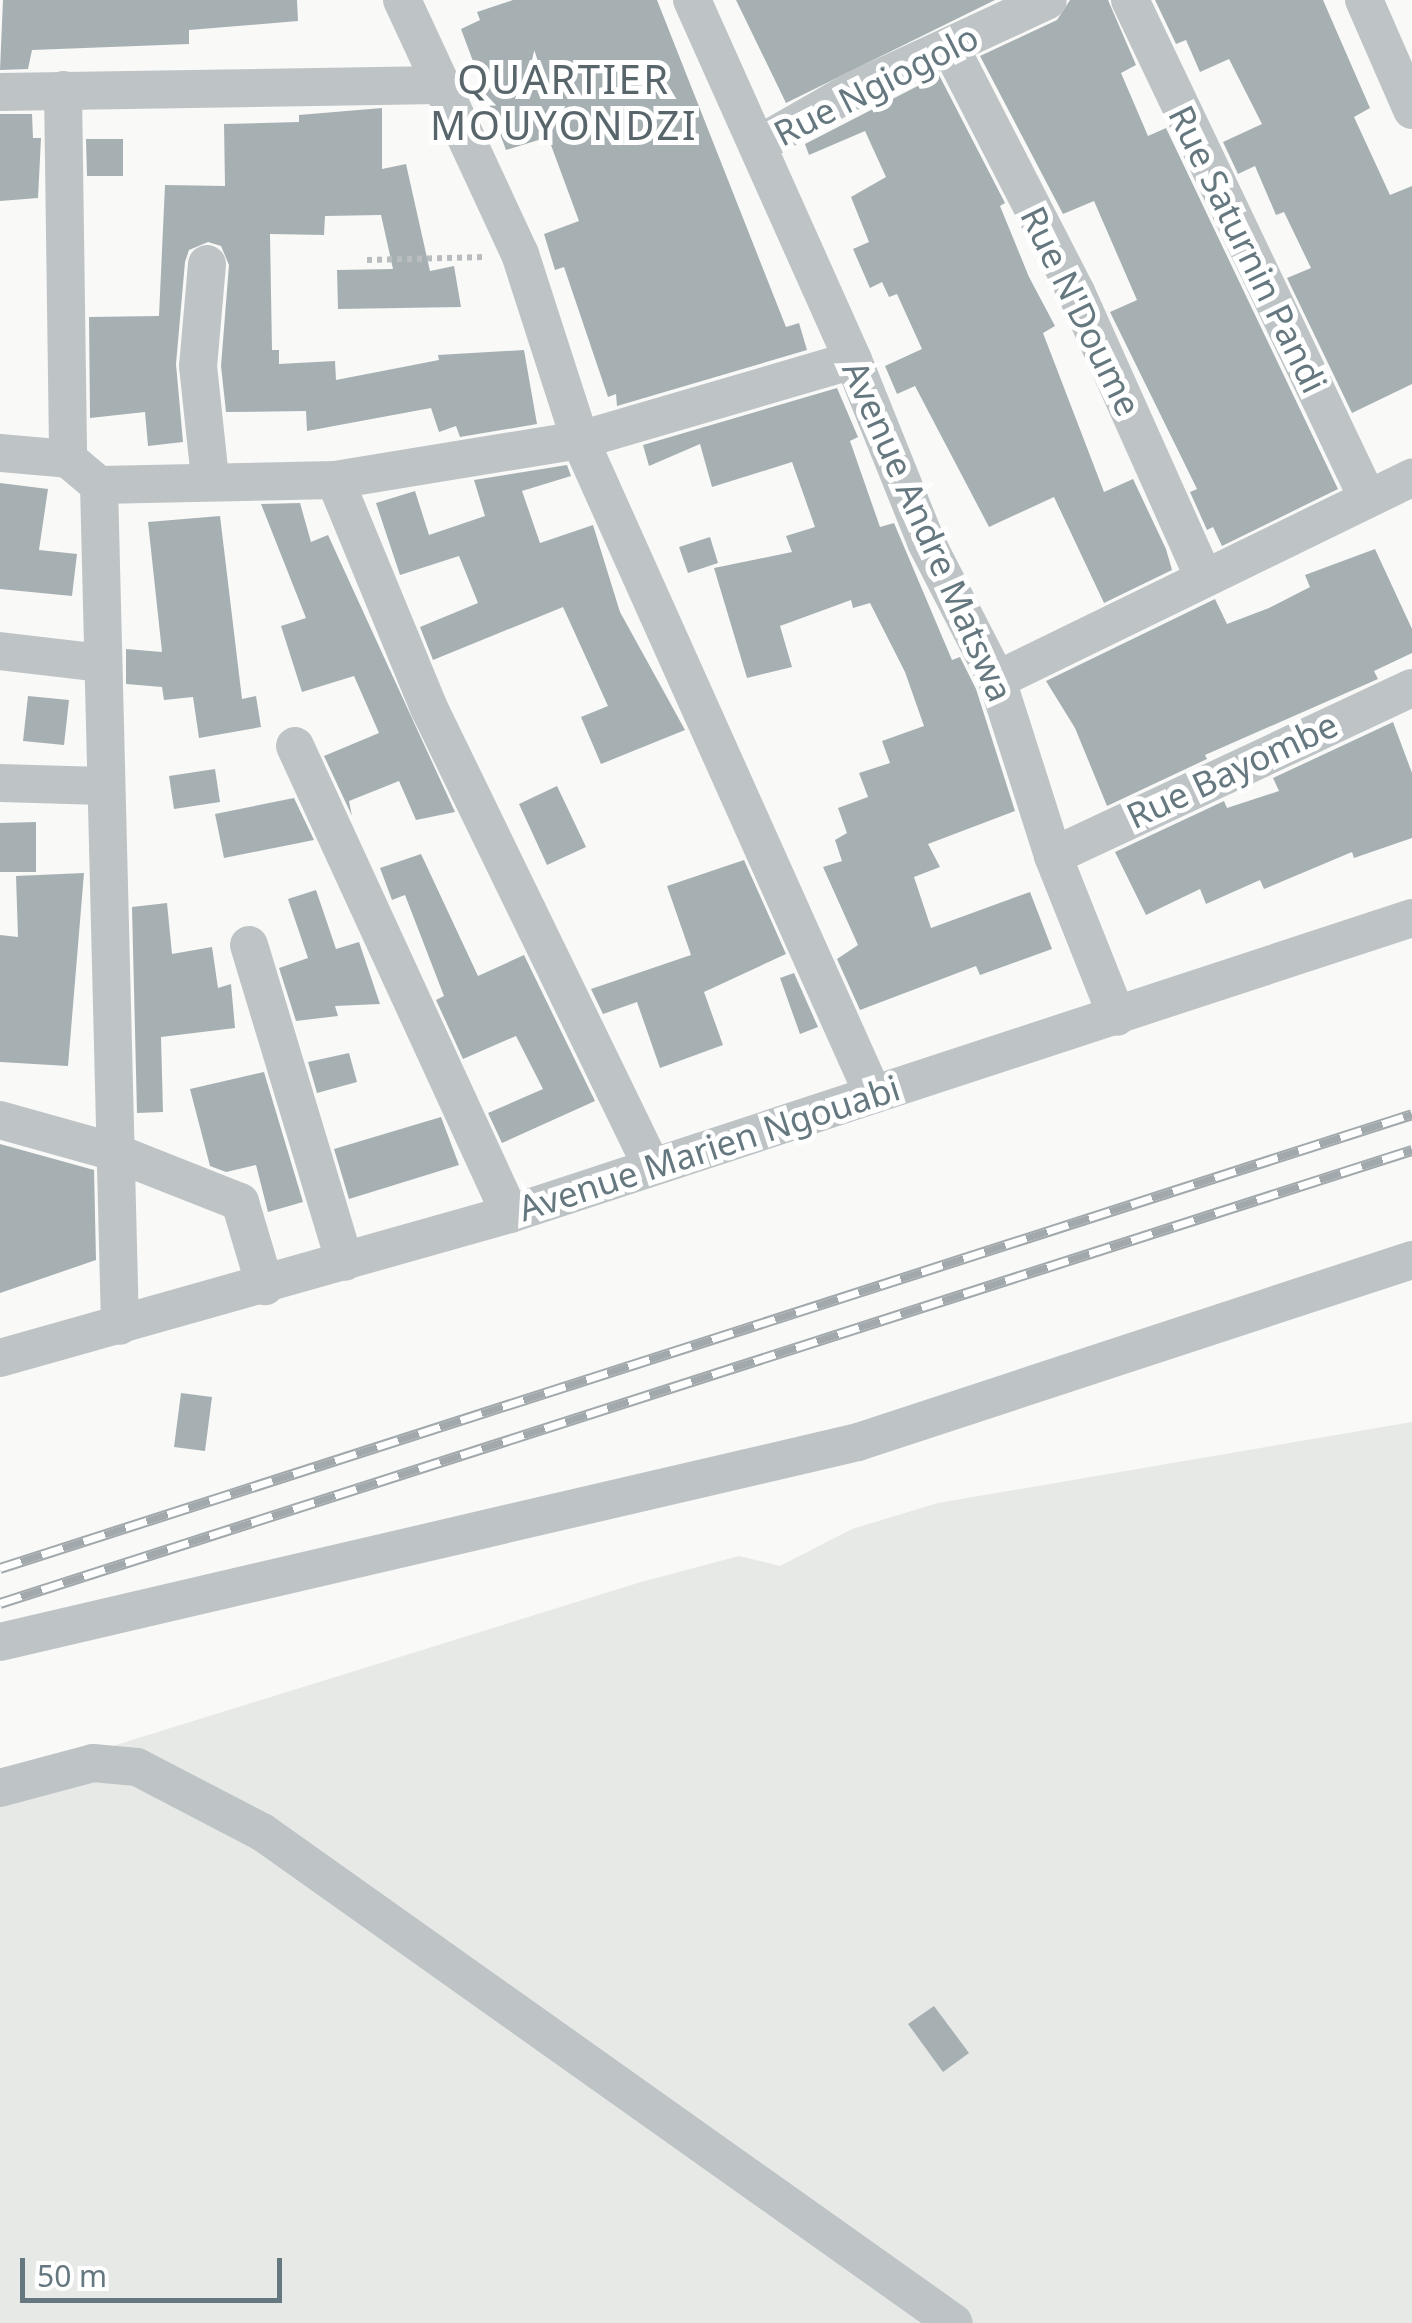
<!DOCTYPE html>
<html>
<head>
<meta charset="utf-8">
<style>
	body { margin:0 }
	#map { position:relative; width:1412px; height:2323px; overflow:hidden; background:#f9f9f7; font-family:"Noto Sans",sans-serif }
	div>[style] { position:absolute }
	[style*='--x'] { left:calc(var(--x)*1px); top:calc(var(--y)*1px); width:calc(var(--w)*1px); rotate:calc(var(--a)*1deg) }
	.built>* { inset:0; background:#e7e9e7 }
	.building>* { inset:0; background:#a6b0b3 }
	.path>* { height:6px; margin-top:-3px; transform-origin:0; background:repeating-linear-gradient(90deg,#b9bdbf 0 5px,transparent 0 10px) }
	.minor>* { height:38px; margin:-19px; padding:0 19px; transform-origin:19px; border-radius:19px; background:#bec4c6 }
	.rail>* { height:11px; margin-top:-5.5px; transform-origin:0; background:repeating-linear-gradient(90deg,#fff 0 22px,#a1a9ac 0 44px); box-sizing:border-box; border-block:2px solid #a1a9ac }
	span { translate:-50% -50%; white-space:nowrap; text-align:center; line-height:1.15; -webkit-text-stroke:10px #fff; paint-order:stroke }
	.street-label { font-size:35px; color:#66787f }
	.quarter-label { font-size:40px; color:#58666b; letter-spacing:2.5px }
	.scale { position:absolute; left:20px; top:2258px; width:262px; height:45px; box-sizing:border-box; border:5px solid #66787f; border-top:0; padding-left:12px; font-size:30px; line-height:35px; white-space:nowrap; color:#66787f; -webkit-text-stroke:8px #fff; paint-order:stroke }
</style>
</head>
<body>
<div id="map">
	<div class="built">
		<i style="clip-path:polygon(1412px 1422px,1412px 2323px,0 2323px,0 1781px,641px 1582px,739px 1556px,780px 1566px,852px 1529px,938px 1503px)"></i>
	</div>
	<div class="building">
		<i style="clip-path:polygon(3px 0,297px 0,298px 21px,189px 30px,189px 44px,32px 50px,28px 69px,0 70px)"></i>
		<i style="clip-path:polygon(513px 0,657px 0,786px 327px,799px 323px,807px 350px,617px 406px,616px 394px,608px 397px,564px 267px,555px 270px,544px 234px,579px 221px,548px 137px,506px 150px,461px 29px,480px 20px,477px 12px)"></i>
		<i style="clip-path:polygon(736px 0,995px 0,786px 103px)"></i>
		<i style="clip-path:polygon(1070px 0,1108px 0,1136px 65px,1121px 73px,1148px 136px,1166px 128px,1338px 489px,1222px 546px,1213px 527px,1207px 530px,1190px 492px,1197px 489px,1110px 312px,1137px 300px,1094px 201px,1063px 214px,980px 56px,1057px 20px)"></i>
		<i style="clip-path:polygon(1155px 0,1323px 0,1370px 108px,1354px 117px,1390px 195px,1412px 186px,1412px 384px,1352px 413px,1287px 278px,1311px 268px,1284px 212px,1276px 215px,1255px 166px,1238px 174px,1223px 142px,1262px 124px,1229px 59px,1200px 72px,1186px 40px,1176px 44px)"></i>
		<i style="clip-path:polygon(939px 75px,1005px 203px,1000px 206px,1029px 277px,1055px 326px,1043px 333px,1104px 492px,1133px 479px,1166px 549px,1172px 570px,1104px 603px,1054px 497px,989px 527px,915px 386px,897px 394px,885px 366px,922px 349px,897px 294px,889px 297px,882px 282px,870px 288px,853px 249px,869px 242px,851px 197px,886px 177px,865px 131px,809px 155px,805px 144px)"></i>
		<i style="clip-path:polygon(382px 108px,382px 169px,406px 164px,430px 271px,454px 266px,461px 307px,338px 309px,337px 270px,393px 269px,381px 215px,325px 216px,324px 235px,270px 234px,272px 350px,279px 350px,279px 364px,335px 361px,336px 380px,439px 360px,438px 355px,524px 350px,537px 424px,460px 437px,456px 426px,439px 432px,431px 408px,307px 431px,306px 411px,226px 412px,221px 366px,229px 265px,221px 246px,208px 242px,189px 250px,185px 262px,176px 364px,183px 442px,148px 446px,145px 412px,90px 418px,89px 317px,159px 316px,165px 185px,225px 186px,224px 124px,299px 122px,299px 115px)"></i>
		<i style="clip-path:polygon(0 114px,32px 114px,33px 138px,41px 138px,38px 198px,0 201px)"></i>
		<i style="clip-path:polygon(86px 139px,123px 139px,123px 176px,87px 176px)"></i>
		<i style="clip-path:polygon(837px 388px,858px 437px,850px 441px,880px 527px,894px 523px,952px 660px,960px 657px,976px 689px,1015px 811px,928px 844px,940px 867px,914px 877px,931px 928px,1030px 892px,1052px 949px,980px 975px,976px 966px,860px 1010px,837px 959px,858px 945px,823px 867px,842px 861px,835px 840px,847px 833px,838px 808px,868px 797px,859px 773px,890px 763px,882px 741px,924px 726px,905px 672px,870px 603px,853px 608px,851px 600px,780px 626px,792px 667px,747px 678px,714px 568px,792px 552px,786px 536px,815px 527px,792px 462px,712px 487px,700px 444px,649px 466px,643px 445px)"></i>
		<i style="clip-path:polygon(567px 465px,571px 476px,522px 491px,540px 543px,593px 525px,620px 612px,685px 730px,601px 764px,581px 717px,608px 706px,563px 607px,433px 660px,420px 627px,478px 603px,459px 556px,400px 575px,376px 503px,415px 491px,429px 535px,485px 516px,474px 480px)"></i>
		<i style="clip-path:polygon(0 483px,48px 489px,39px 550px,77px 554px,72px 596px,0 589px)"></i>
		<i style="clip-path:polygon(300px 503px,311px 542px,328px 535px,455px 812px,416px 820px,399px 781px,349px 801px,352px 816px,324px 756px,379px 733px,354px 676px,302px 692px,281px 626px,306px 618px,261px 504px)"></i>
		<i style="clip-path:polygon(220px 516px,242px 699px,256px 696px,261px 727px,199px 738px,193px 697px,164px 700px,162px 687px,126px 684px,126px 649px,162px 652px,148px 522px)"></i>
		<i style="clip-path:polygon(710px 537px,718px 563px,688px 573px,679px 547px)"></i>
		<i style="clip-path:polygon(1375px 549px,1412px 629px,1412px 653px,1374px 671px,1378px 679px,1205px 755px,1207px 759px,1107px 806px,1075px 728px,1046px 681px,1215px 599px,1227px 624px,1269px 608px,1310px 587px,1305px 575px)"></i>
		<i style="clip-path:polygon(28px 696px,69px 700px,64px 745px,23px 741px)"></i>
		<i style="clip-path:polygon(1393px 722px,1412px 773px,1412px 838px,1354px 858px,1352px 852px,1264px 889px,1260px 880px,1206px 904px,1200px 889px,1146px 915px,1115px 852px,1224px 801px,1227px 808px,1279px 791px,1273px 778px)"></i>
		<i style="clip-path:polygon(215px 769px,220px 802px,174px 809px,169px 776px)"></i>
		<i style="clip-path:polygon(557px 786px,586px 847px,547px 865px,519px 804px)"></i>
		<i style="clip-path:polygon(294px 798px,314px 840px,224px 858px,215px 814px)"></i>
		<i style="clip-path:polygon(36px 822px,36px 872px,0 872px,0 823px)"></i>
		<i style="clip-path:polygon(421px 854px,478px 976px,524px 955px,595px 1101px,502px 1143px,488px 1113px,543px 1089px,516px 1036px,463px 1059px,436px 1000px,444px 996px,405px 895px,392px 900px,380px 868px)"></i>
		<i style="clip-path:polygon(744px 860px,786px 954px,704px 992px,723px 1045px,660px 1068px,637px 1002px,603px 1014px,591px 989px,691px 955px,667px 886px)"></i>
		<i style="clip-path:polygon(84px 873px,68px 1066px,0 1062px,0 935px,18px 937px,16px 876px)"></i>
		<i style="clip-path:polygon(316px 890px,336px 949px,359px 942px,380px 1004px,335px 1006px,338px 1016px,296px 1021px,279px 968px,308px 958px,288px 899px)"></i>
		<i style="clip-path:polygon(167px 903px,172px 954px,212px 947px,218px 988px,231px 984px,235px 1028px,161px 1037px,163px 1112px,137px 1113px,132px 907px)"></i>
		<i style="clip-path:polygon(794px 973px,818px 1027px,800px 1034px,780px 978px)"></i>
		<i style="clip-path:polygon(349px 1053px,357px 1082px,317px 1093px,308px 1062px)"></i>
		<i style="clip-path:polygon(264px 1072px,303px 1202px,268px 1212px,256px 1165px,226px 1172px,210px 1166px,190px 1089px)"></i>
		<i style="clip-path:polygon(441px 1117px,459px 1165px,349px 1199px,334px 1149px)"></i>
		<i style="clip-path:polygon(0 1144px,94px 1170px,96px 1260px,0 1293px)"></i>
		<i style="clip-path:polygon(181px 1393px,212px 1397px,205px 1451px,174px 1447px)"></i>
		<i style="clip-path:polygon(934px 2006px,969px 2053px,943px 2072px,908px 2024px)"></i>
	</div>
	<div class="path">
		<i style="--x:367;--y:260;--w:119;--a:-1.4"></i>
	</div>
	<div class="minor">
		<i style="--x:402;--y:0;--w:280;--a:65.1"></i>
		<i style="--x:520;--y:254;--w:195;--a:72.1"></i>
		<i style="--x:580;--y:440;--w:717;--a:65.87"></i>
		<i style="--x:692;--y:0;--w:394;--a:65.9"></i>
		<i style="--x:853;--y:360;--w:196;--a:68.1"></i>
		<i style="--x:926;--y:542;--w:155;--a:62.8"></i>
		<i style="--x:997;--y:680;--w:185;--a:72.3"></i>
		<i style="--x:1053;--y:856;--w:173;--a:68.3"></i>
		<i style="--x:1130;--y:0;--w:551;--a:64.51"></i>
		<i style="--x:1364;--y:0;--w:120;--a:66.4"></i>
		<i style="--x:950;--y:47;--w:276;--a:62.8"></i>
		<i style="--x:1076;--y:292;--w:313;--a:65.9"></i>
		<i style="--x:63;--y:90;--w:369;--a:89.2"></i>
		<i style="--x:0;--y:92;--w:440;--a:-0.9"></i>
		<i style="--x:758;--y:145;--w:106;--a:-29.9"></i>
		<i style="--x:850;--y:92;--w:218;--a:-24.9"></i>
		<i style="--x:207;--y:264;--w:102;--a:95"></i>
		<i style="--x:198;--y:366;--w:114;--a:83.9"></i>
		<i style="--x:0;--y:453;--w:68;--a:5"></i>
		<i style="--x:68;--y:459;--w:40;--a:40"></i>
		<i style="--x:99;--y:485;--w:236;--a:-1.2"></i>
		<i style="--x:335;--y:480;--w:248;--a:-9.3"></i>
		<i style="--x:580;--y:440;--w:284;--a:-16.3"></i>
		<i style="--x:335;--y:480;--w:247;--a:67.6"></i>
		<i style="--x:429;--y:708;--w:510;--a:64.09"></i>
		<i style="--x:99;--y:485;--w:841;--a:88.57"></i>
		<i style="--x:0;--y:651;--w:101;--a:6.8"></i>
		<i style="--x:997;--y:680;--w:462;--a:-26"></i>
		<i style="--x:295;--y:746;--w:515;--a:65.33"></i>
		<i style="--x:0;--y:783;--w:102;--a:1.7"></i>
		<i style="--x:1053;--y:856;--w:396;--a:-25.1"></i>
		<i style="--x:249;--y:945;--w:331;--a:73.2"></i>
		<i style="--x:0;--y:1120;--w:115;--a:15.6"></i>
		<i style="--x:111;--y:1151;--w:139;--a:21.6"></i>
		<i style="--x:240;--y:1202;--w:88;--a:73.4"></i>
		<i style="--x:0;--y:1358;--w:530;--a:-15.77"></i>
		<i style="--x:510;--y:1214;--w:949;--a:-18.17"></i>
		<i style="--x:0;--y:1642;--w:881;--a:-13.12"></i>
		<i style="--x:858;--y:1442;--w:583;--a:-18.19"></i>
		<i style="--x:0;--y:1788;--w:96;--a:-15"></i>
		<i style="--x:93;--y:1763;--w:44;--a:5.2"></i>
		<i style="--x:137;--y:1767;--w:141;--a:27.5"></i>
		<i style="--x:262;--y:1832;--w:848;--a:35.36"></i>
	</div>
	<div class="rail">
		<i style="--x:0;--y:1568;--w:1483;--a:-17.82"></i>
		<i style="--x:0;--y:1603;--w:1483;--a:-17.79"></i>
	</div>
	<div class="street-label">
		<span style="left:876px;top:85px;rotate:-27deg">Rue Ngiogolo</span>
		<span style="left:1248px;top:249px;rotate:64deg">Rue Saturnin Pandi</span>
		<span style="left:1081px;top:311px;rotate:64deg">Rue N'Doume</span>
		<span style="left:928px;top:531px;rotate:66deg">Avenue Andre Matswa</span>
		<span style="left:1232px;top:770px;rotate:-25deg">Rue Bayombe</span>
		<span style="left:709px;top:1148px;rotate:-18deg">Avenue Marien Ngouabi</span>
	</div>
	<div class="quarter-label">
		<span style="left:564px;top:102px">QUARTIER<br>MOUYONDZI</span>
	</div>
	<div class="scale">50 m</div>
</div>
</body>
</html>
